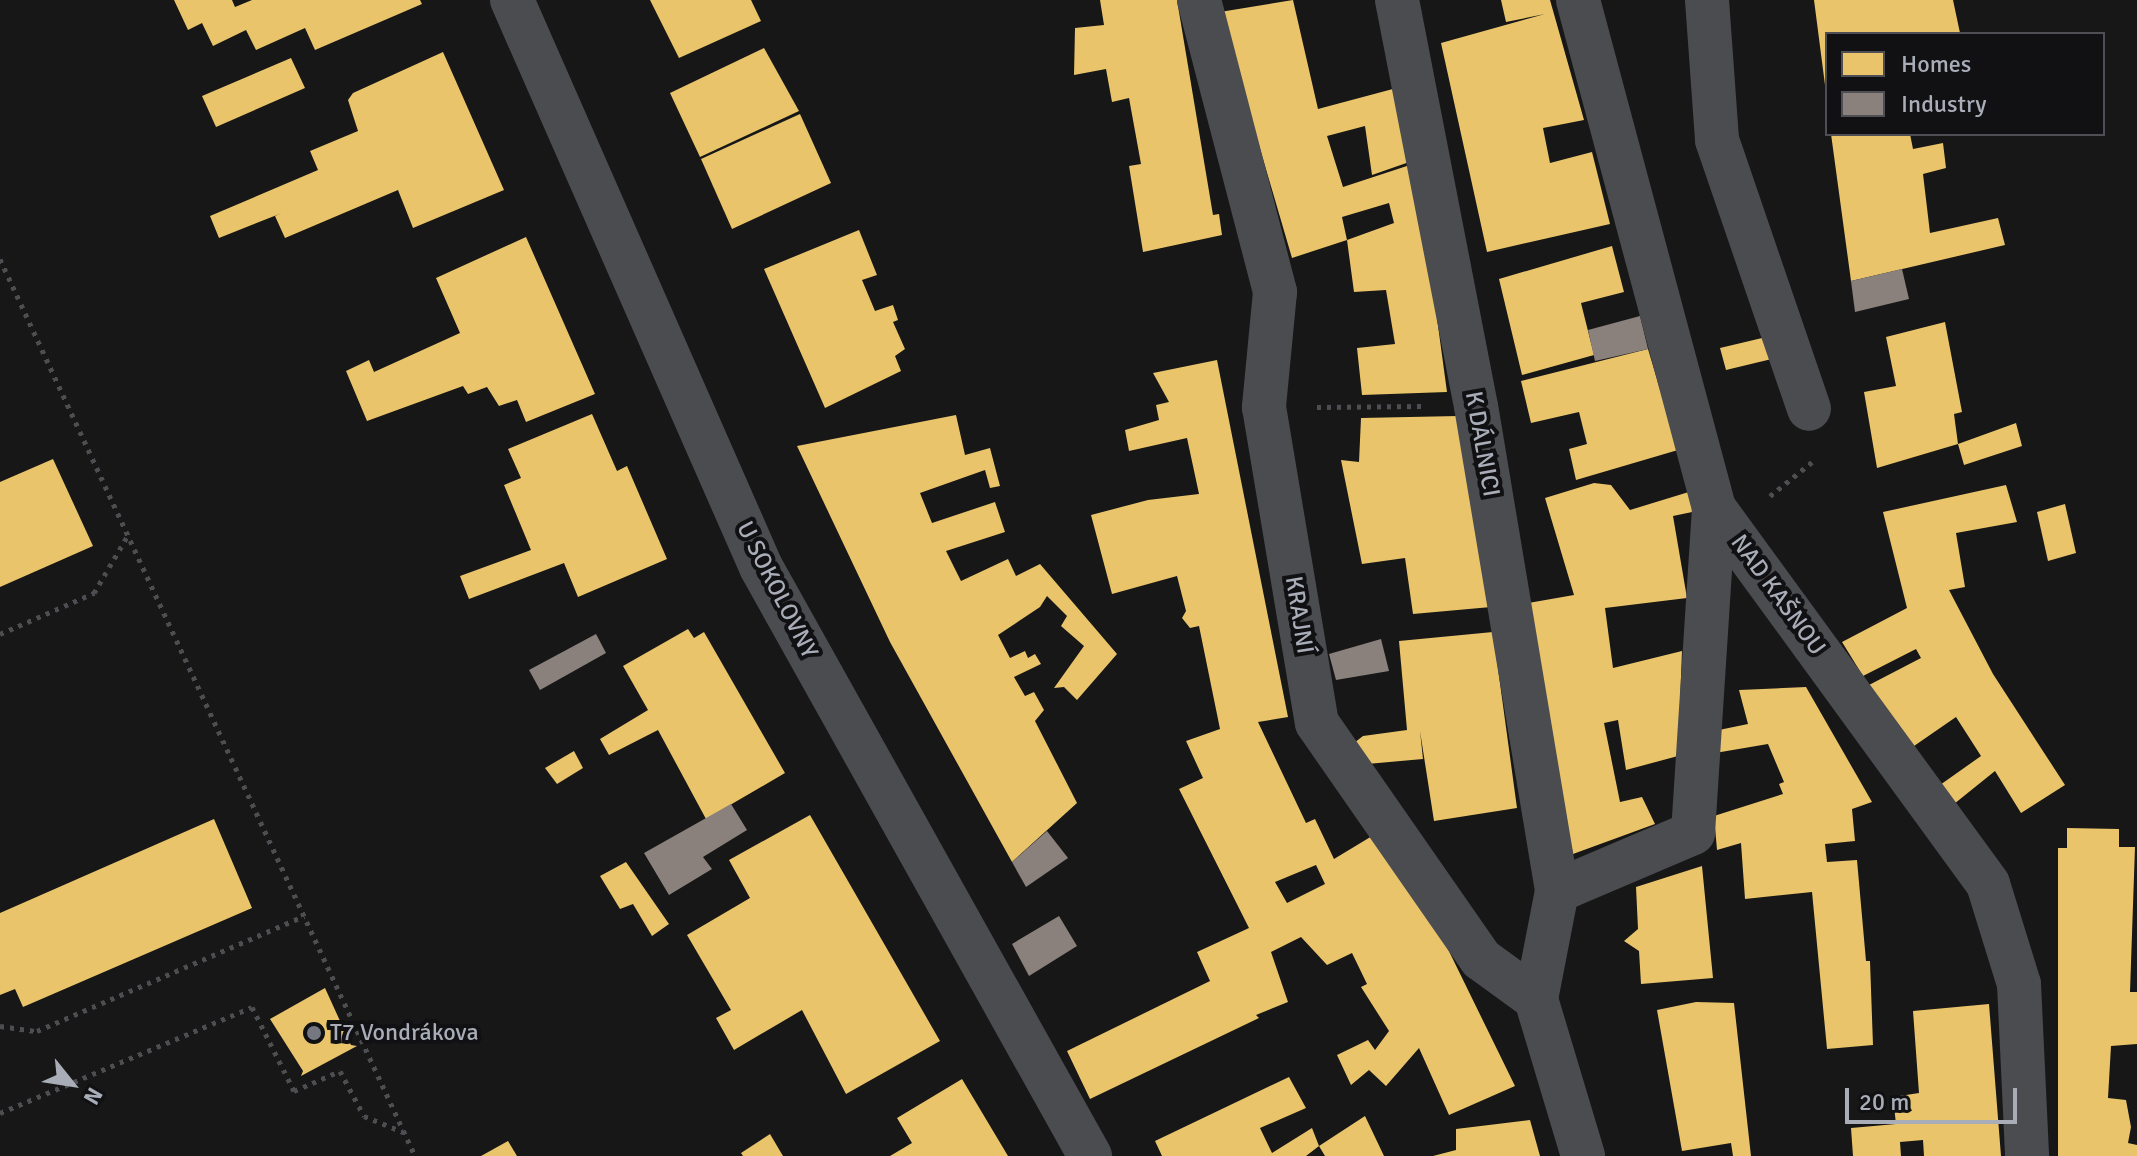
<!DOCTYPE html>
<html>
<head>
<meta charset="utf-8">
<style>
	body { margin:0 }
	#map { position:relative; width:2137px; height:1156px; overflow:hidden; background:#171717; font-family:Signika,sans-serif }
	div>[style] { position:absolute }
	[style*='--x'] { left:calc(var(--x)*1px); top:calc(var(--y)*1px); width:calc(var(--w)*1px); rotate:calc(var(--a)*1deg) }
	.homes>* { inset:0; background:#e9c46a }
	.industry>* { inset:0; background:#8a817c }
	.path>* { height:5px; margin-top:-2.5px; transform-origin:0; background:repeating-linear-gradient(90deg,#4d4e52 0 4px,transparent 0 10px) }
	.minor>* { height:44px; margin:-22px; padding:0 22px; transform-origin:22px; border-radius:22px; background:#4b4c50 }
	.dots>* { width:22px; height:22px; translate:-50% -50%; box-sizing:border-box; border:4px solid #111113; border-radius:50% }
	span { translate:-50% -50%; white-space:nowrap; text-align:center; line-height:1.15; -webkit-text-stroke:8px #111113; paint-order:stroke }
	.street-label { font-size:24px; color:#a8adb8 }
	.poi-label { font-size:24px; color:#a8adb8 }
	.left { translate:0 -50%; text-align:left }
	.legend { position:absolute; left:1825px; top:32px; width:280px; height:104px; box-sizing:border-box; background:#111113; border:2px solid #4d4f55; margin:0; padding:10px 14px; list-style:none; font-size:24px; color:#a8adb8 }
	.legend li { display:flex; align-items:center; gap:16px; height:40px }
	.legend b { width:40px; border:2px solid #4d4f55 }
	.north { position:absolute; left:32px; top:1044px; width:80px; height:80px; -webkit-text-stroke:6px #111113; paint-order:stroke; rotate:120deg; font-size:22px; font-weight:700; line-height:32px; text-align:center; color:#a8adb8 }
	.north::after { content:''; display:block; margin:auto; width:28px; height:36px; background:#a8adb8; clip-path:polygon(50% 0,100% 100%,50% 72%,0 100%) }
	.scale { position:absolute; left:1845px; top:1088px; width:172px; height:36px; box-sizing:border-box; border:4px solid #a8adb8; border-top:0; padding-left:10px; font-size:24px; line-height:28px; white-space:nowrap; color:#a8adb8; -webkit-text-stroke:6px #111113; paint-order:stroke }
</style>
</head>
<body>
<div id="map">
	<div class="homes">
		<i style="clip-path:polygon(174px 0,232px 0,235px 7px,252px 0,420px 0,422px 4px,315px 50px,305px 28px,256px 50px,246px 30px,213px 46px,202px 23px,188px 30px)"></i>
		<i style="clip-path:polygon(650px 0,751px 0,761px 21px,679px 58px)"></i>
		<i style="clip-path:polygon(1100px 0,1177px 0,1213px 215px,1219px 214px,1222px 235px,1143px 252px,1129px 166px,1141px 164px,1129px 98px,1112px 102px,1106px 69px,1074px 75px,1075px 28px,1104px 25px)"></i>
		<i style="clip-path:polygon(1293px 0,1318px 109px,1404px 86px,1415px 160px,1372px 175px,1365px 126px,1327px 136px,1343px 187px,1416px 163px,1447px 392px,1362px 395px,1357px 348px,1395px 344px,1386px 290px,1354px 292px,1347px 240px,1394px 223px,1389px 203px,1342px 217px,1347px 240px,1292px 258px,1220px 12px)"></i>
		<i style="clip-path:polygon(1501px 0,1550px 0,1584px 120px,1543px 128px,1550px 163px,1592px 152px,1610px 224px,1487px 252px,1441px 43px,1545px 14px,1506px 22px)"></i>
		<i style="clip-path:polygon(1814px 0,1953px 0,1960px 33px,1827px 34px,1825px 85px)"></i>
		<i style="clip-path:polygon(764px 48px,799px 111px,700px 157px,670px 93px)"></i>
		<i style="clip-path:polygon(443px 52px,504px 190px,413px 228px,398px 190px,285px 238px,275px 216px,282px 213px,219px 238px,210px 216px,318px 170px,310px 151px,358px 131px,348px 100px,353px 93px)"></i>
		<i style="clip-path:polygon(291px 58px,305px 88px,216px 127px,202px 96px)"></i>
		<i style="clip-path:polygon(800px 114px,831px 183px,732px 229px,701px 159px)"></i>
		<i style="clip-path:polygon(1831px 134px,1910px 134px,1913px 149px,1943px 143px,1946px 168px,1923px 174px,1930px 233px,1998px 218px,2005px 245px,1851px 281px)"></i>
		<i style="clip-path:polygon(859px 230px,877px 275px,862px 280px,875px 311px,893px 305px,898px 320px,893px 322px,905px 349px,895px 356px,901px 371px,825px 408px,764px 269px)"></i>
		<i style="clip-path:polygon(526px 237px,595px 394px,526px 422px,517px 400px,499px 406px,487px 387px,468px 394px,463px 386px,367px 421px,346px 371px,369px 360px,374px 372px,460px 333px,436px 278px)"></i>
		<i style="clip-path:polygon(1612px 246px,1624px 292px,1581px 303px,1594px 355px,1522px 375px,1499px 279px)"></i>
		<i style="clip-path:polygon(1945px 322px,1962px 412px,1954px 414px,1958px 444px,2016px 423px,2022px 446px,1964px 465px,1958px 444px,1877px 468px,1864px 392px,1896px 386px,1886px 337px)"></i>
		<i style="clip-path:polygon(1787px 332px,1792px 354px,1726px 370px,1720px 348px)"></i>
		<i style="clip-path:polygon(1648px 349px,1678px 450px,1576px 480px,1569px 449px,1587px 444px,1579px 412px,1531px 423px,1521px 381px)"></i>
		<i style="clip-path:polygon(evenodd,1217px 360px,1288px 717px,1258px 722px,1306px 823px,1315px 819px,1334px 859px,1377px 833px,1444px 941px,1515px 1086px,1449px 1115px,1419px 1048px,1386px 1086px,1369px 1070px,1351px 1085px,1337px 1055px,1368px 1040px,1375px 1050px,1389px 1031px,1361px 987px,1367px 984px,1352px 953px,1327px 965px,1301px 937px,1271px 952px,1288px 1002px,1256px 1015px,1259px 1018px,1090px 1099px,1067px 1051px,1210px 981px,1197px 952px,1249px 928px,1179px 789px,1203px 778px,1186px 741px,1220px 729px,1199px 626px,1190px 628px,1182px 618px,1186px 611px,1177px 576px,1112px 594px,1091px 515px,1148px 500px,1199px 494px,1187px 438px,1129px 451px,1125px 430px,1159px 420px,1156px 405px,1169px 402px,1153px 373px,1217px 360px,1316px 865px,1325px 884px,1287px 903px,1275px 882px,1316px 865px)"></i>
		<i style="clip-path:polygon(592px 414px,617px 471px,627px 466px,667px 559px,578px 597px,564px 563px,469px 599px,460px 576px,531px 550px,504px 485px,521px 478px,508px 449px)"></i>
		<i style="clip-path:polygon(956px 415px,965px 455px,990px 448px,1000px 486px,990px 488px,985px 470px,920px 493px,932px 523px,995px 502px,1005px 532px,946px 551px,961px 581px,1008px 559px,1016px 576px,1040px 564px,1117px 654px,1077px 700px,1064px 687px,1054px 688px,1084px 646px,1061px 626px,1067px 616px,1047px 596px,1040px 607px,998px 635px,1010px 658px,1025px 651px,1028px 658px,1035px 654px,1041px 664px,1014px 677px,1025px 696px,1034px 692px,1044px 710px,1035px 721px,1077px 803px,1012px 862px,890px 642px,797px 446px)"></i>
		<i style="clip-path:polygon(1458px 416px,1491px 607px,1413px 614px,1405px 558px,1362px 564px,1341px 460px,1359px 462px,1361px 418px)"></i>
		<i style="clip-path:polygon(53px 459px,93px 546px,0 587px,0 482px)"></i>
		<i style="clip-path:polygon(1594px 483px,1611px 485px,1630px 510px,1692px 491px,1697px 511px,1673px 516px,1687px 598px,1605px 608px,1613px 668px,1682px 651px,1678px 756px,1626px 770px,1618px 720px,1604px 723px,1620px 802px,1642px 797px,1655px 824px,1573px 854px,1522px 604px,1574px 595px,1545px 498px)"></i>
		<i style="clip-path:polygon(2006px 485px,2017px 522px,1956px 533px,1965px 587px,1949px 590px,1993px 674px,2065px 785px,2021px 813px,1995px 771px,1954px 804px,1940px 785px,1981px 756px,1956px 717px,1914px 746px,1869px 685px,1921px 658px,1916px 649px,1863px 676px,1842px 642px,1907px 608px,1883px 512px)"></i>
		<i style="clip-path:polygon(2065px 504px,2076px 553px,2048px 561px,2037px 512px)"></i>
		<i style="clip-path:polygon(688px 629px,694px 638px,704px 632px,785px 773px,706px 819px,658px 730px,609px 755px,600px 739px,648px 710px,623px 666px)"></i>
		<i style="clip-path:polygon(1493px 632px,1517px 808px,1434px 821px,1420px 731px,1423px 759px,1367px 764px,1354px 743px,1363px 736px,1407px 730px,1399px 641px)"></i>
		<i style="clip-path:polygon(1806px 687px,1872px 802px,1852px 809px,1855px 841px,1825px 844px,1827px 862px,1857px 860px,1866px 961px,1870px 961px,1873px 1045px,1827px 1049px,1812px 892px,1745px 899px,1741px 843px,1717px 850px,1714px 816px,1783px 794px,1779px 784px,1784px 782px,1768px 744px,1715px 753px,1714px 731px,1748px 724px,1739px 690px)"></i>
		<i style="clip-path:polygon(574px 751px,583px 768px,557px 784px,545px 768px)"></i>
		<i style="clip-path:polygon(810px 815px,940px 1041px,846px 1094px,802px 1010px,734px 1050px,716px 1018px,731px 1010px,687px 935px,750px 898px,729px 860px)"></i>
		<i style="clip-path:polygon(214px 819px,252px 908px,23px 1007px,15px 989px,0 995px,0 913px)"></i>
		<i style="clip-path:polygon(2067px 828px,2119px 829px,2119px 847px,2135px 847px,2130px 992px,2137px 992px,2137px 1044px,2111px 1046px,2108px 1098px,2126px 1100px,2131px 1127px,2128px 1143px,2137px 1145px,2137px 1156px,2058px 1156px,2058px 848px,2067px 848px)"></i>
		<i style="clip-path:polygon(626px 862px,669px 924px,652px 936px,633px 904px,620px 909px,600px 876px)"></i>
		<i style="clip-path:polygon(1702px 866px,1713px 978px,1641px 984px,1639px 951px,1624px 941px,1638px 929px,1636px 887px)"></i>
		<i style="clip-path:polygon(325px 988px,351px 1045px,357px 1046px,301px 1076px,303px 1071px,270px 1019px)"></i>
		<i style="clip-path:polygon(1696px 1002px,1734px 1003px,1751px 1156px,1733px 1156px,1731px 1143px,1682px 1151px,1657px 1010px)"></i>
		<i style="clip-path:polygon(1989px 1004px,2001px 1156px,1924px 1156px,1923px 1140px,1900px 1142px,1901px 1156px,1853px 1156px,1851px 1128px,1896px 1124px,1893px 1097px,1919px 1093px,1913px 1011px)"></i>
		<i style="clip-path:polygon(1289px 1077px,1306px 1108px,1260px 1128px,1272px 1153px,1312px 1128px,1319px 1146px,1365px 1116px,1384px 1156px,1325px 1156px,1319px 1146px,1306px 1156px,1162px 1156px,1155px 1141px)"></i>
		<i style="clip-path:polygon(962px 1079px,1008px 1156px,890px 1156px,912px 1143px,897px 1118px)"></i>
		<i style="clip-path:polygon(1530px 1120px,1540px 1156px,1433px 1156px,1456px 1150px,1456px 1129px)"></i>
		<i style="clip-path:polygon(770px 1134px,783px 1156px,743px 1156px,741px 1153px)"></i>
		<i style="clip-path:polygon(508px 1141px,517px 1156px,481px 1156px)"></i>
	</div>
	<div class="industry">
		<i style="clip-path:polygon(1902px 269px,1909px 299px,1855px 312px,1851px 281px)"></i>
		<i style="clip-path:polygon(1640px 316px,1648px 349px,1595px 361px,1588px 330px)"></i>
		<i style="clip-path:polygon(596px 634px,606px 653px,540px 690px,529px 670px)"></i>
		<i style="clip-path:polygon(1381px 639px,1389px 671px,1336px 680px,1329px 654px)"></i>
		<i style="clip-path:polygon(731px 804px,747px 830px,703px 857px,712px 869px,669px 895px,644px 853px)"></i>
		<i style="clip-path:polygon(1047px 831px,1068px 858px,1026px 887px,1012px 862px)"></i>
		<i style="clip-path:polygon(1059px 916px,1077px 946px,1029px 976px,1012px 944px)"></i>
	</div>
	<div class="path">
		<i style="--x:0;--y:259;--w:988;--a:65.17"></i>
		<i style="--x:1317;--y:407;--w:106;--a:-0.5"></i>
		<i style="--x:1770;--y:496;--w:54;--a:-39"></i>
		<i style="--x:0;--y:634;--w:103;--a:-23.6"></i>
		<i style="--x:94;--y:593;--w:67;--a:-59.6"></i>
		<i style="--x:0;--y:1026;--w:37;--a:8"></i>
		<i style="--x:37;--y:1031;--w:291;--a:-23.3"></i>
		<i style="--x:0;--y:1113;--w:273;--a:-22.8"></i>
		<i style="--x:252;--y:1007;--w:94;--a:63.4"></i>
		<i style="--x:294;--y:1091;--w:50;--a:-23.5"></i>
		<i style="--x:340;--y:1071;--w:51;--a:61.9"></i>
		<i style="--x:364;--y:1116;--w:42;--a:22.3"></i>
	</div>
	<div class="minor">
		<i style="--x:512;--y:0;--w:619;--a:66.29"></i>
		<i style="--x:761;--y:567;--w:675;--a:60.81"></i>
		<i style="--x:1199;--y:0;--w:302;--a:75.4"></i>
		<i style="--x:1275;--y:292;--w:116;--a:95.5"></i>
		<i style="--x:1264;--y:407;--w:320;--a:80.5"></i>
		<i style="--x:1317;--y:723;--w:287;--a:55.2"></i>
		<i style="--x:1481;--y:959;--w:68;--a:36"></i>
		<i style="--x:1536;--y:999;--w:164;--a:73.3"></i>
		<i style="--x:1397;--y:0;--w:414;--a:79"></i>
		<i style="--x:1476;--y:406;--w:492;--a:80.5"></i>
		<i style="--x:1557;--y:891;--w:110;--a:101"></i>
		<i style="--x:1578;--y:0;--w:526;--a:75.01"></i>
		<i style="--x:1714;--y:508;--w:465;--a:53.9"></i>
		<i style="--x:1988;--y:884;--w:105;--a:72.8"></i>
		<i style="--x:2019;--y:984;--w:172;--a:87.3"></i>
		<i style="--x:1707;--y:0;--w:140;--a:85.9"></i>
		<i style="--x:1717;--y:140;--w:284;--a:71.1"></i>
		<i style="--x:1557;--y:891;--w:148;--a:-23.1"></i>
		<i style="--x:1693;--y:833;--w:326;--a:-86.3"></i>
	</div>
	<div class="dots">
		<i style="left:314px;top:1033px;background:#757880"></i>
	</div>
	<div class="street-label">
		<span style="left:1482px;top:444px;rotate:80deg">K DÁLNICI</span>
		<span style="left:777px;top:590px;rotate:63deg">U SOKOLOVNY</span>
		<span style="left:1778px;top:595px;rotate:54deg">NAD KAŠNOU</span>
		<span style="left:1299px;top:615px;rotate:81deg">KRAJNÍ</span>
	</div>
	<div class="poi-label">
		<span class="left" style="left:330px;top:1033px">T7 Vondrákova</span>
	</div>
	<ul class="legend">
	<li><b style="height:22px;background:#e9c46a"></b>Homes</li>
	<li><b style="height:22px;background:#8a817c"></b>Industry</li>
	</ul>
	<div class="north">N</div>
	<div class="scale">20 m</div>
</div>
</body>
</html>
